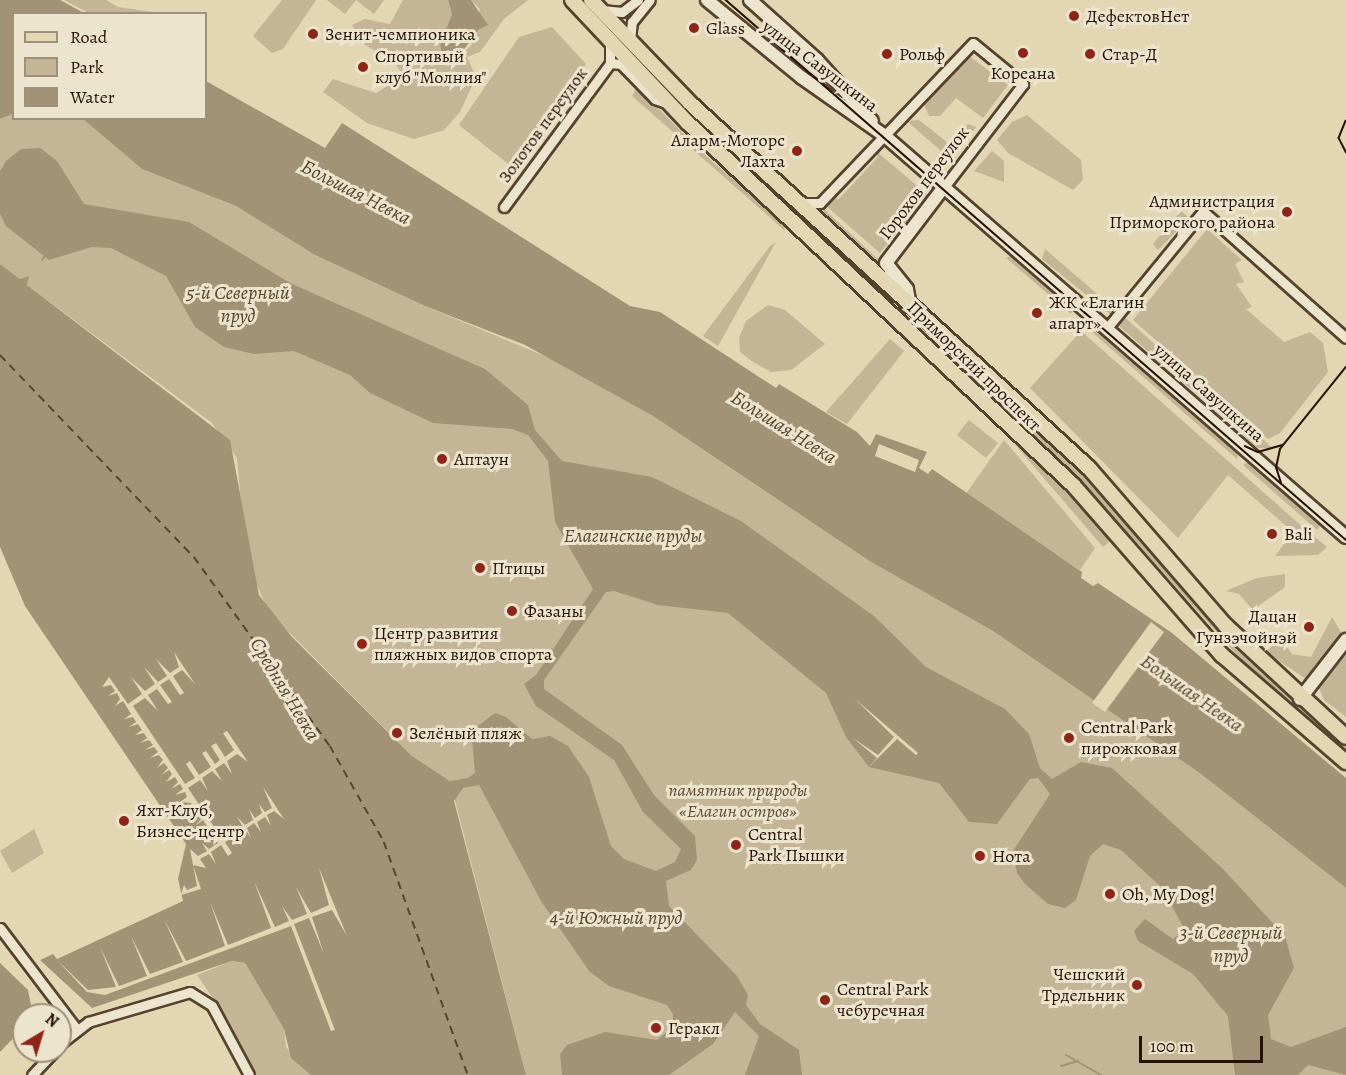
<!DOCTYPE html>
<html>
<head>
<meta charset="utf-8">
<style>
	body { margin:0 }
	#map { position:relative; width:1346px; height:1075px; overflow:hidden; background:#e3d6b3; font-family:Alegreya,serif }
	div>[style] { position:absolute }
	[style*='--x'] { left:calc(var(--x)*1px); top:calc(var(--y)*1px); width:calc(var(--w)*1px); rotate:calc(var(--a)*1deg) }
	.green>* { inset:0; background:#c3b595 }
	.water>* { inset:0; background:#a39376 }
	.pier>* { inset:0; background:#e3d6b3 }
	.stream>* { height:2px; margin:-1px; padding:0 1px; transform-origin:1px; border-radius:1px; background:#a39376 }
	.ferry>* { height:1.5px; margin-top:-0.75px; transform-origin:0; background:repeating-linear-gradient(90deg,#58452f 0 8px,transparent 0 14px) }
	.roads { filter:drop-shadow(2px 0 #55422d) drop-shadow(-2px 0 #55422d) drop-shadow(0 2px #55422d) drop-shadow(0 -2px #55422d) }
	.street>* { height:9px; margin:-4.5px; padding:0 4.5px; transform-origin:4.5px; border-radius:4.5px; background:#ede4ce }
	.secondary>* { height:12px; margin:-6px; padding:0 6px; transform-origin:6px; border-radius:6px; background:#ede4ce }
	.primary>* { height:14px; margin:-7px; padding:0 7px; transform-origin:7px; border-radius:7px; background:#e3d6b3 }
	.tram>* { height:1.5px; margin:-0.75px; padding:0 0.75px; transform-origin:0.75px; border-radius:0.75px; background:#261100 }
	.dots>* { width:16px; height:16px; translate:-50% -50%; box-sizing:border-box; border:3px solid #ede4ce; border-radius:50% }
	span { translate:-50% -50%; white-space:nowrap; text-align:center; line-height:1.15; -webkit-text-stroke:6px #ede4ce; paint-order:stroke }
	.poi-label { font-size:18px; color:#261100 }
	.left { translate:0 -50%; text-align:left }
	.right { translate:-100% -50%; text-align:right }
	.street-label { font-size:18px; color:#261100 }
	.park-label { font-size:18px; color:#5d4a34; font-style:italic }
	.water-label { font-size:20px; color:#58452f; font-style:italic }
	.legend { position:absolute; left:12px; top:12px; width:195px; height:108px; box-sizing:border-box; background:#ede4ce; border:2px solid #9d907c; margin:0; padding:8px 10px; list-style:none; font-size:18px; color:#261100 }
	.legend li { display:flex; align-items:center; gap:12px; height:30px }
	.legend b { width:30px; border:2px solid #9d907c }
	.north { position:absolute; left:12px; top:1003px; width:60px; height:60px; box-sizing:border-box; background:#ede4ce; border:2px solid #9d907c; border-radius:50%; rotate:38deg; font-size:16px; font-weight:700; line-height:24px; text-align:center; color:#261100 }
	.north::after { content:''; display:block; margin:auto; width:21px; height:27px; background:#8f2418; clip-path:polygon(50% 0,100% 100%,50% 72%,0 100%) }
	.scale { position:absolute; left:1139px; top:1036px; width:124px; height:27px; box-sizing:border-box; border:3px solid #261100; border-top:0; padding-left:8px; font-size:18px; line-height:21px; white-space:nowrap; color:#261100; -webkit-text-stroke:4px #ede4ce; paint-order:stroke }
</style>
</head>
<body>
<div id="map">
	<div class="green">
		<i style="clip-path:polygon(64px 0,106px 0,118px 7px,159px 13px,89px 13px)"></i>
		<i style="clip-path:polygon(282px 0,316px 0,283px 49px,272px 53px,253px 36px)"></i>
		<i style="clip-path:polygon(327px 0,384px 0,374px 14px,356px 0,345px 14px)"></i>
		<i style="clip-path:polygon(403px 0,448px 0,452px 14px,440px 45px,444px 64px,454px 63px,472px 44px,480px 9px,471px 0,528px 0,504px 19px,480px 52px,467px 57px,476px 77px,460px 112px,444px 130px,414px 139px,367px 123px,323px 92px,333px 79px,376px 93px,397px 80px,402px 73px,393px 61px,365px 45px,352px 25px,365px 19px,390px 24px)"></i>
		<i style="clip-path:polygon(552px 27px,586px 64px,513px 168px,459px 125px,519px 37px)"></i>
		<i style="clip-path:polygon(969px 56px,1008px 85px,983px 118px,956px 98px,940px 116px,929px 116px,923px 102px)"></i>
		<i style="clip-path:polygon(637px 86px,699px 150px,788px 225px,784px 230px,632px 96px)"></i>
		<i style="clip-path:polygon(13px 114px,14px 118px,83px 119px,142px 169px,236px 206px,315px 255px,425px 306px,552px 359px,653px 416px,871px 562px,993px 631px,1201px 774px,1346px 888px,1346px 1075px,526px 1075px,450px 781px,412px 756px,269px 612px,253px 576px,244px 536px,237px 458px,212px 423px,27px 285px,28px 277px,20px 279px,0 264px,0 119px)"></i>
		<i style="clip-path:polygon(1027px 115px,1081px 160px,1083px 180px,1073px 190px,1008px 153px,997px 140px,1012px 122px)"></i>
		<i style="clip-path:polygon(919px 120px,947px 142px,968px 124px,976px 127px,950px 159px,907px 121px)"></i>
		<i style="clip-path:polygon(876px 151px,928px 195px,880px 253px,825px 205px,833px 196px,838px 200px,878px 157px)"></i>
		<i style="clip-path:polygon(992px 151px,1004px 161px,1004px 182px,974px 171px)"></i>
		<i style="clip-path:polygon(823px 208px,880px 261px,871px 260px,825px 218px)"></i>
		<i style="clip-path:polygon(1181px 211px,1189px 218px,1158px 250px,1153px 244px)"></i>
		<i style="clip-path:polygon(1207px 229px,1242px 260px,1235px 264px,1244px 282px,1236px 284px,1252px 307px,1246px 309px,1284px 342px,1310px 332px,1323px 343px,1328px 372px,1280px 433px,1268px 439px,1133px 320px)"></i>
		<i style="clip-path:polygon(776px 242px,718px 346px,703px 336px,770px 246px)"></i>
		<i style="clip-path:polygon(1045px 249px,1116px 310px,1111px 315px,1042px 259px)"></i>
		<i style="clip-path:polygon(1011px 256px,1073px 309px,1071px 314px,1006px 258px)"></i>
		<i style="clip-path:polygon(768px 305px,785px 310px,825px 344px,791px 370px,771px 372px,753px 362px,740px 352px,739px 338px,746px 321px)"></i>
		<i style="clip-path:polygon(1123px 316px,1267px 443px,1272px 448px,1258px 448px,1118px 325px)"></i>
		<i style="clip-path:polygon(1082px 317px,1238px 453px,1237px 459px,1077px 319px)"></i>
		<i style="clip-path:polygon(1081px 331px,1296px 521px,1327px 547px,1318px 555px,1275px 556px,1293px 532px,1228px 475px,1178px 538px,1030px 388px)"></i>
		<i style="clip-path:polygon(890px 339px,904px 351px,847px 424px,826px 412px)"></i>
		<i style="clip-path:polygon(944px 348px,1082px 475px,1232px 646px,1346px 747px,1346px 753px,1254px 674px,1079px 478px,941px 351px)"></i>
		<i style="clip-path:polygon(969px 420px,998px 443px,986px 458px,957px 435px)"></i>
		<i style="clip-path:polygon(1004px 440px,1095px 548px,1080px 570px,965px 495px)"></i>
		<i style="clip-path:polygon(1012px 441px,1067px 493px,1110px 541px,1103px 547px)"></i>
		<i style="clip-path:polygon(1248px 462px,1320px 526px,1317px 530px,1243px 465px)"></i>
		<i style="clip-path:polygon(1285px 574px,1285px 587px,1253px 610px,1239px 594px,1226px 591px,1257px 578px)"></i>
		<i style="clip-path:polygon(1332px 617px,1342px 634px,1306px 679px,1266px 652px,1281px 638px,1292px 654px,1311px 657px)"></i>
		<i style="clip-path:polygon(1346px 653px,1346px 717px,1324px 700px,1319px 688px)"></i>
		<i style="clip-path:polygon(34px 829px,44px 853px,12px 873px,0 851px)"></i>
		<i style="clip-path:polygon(232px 961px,245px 963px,284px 1029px,286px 1047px,311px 1075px,256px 1075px,228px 1020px,197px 975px)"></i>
	</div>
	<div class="water">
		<i style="clip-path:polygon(0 0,60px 0,84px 13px,14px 14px,13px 114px,0 119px)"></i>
		<i style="clip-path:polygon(448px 0,471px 0,488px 25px,479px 29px,454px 63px,444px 64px,440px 45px,452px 14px)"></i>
		<i style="clip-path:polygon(206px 81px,325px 148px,342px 123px,630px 306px,660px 312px,776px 388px,779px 384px,857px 432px,870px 446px,876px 434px,927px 452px,919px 468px,928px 474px,932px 469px,1082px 572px,1081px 578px,1093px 586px,1098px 583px,1172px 633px,1346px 778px,1346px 888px,1201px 774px,993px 631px,871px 562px,653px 416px,525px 345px,425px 306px,315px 255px,236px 206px,142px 169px,83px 119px,206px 118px)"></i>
		<i style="clip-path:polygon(40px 148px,57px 161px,84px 204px,189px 222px,292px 284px,485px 369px,528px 405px,535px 430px,562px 461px,652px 477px,741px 521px,874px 616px,926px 667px,1005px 709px,1029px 734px,1040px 768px,1052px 779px,1081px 762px,1112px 768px,1222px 868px,1285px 936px,1294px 968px,1268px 1015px,1271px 1039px,1291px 1047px,1346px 1027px,1346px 1075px,1308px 1065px,1298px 1075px,1235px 1075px,1228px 1016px,1193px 974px,1138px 941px,1134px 931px,1145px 919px,1173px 939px,1185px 930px,1162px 888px,1121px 850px,1103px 844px,1090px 856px,1076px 900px,1065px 908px,1048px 904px,1025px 884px,1017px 873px,1013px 851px,1050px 794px,1038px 778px,1030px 779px,997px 824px,969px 822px,939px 783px,869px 767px,846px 737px,826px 693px,728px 613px,658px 605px,614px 591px,606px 592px,544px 680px,544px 689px,622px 745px,654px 795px,695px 836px,697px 860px,691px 870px,666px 881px,669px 906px,737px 976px,748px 995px,746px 1005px,760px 1024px,799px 1050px,802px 1075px,745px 1075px,759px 1036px,735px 1012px,713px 1044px,669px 1075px,562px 1075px,560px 1054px,567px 1045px,605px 1032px,657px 1040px,673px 1027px,673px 1014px,667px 1005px,609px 986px,589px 971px,541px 901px,479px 785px,463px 788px,454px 801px,526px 1075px,311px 1075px,291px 1058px,284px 1029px,245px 963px,232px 961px,92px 1008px,40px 960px,53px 954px,57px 959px,183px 901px,178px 879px,186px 844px,25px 606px,0 547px,0 264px,20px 279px,29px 276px,27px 285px,230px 440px,259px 595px,292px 637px,412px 756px,450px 781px,468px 778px,475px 773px,472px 739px,478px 726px,495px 713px,506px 717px,532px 739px,550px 736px,568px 746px,589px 777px,611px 846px,624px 859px,656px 871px,675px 862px,681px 849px,643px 812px,614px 760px,536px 706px,524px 684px,536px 675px,593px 589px,555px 522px,548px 461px,528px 435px,512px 429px,433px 423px,370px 393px,350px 375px,294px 351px,254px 354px,224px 347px,195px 327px,166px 276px,111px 248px,92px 247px,49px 260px,6px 226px,0 214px,0 171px,6px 161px,21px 149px)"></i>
		<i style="clip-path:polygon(0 963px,28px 990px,31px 1005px,24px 1027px,0 1052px)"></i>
	</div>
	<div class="pier">
		<i style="clip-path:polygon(879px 444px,919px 460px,915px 472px,875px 456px)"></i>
		<i style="clip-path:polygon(1151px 622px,1164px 632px,1105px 712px,1092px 703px)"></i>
		<i style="clip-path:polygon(174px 652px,195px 684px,182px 670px,173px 676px,184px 693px,180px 695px,169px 679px,160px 685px,172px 702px,168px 704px,157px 689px,148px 695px,158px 711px,145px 698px,133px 706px,185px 784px,195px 778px,186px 764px,190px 761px,199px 775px,211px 767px,202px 753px,206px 751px,215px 764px,220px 760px,211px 746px,216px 743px,225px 757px,234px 750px,223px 733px,227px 731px,248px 762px,237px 754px,227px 761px,232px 774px,224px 763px,215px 769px,222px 781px,212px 771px,202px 778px,208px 791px,200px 780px,188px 788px,223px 840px,233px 833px,229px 823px,236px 832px,243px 827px,237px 817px,245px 825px,253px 820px,249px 809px,255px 818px,262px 813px,259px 804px,265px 812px,272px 808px,263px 787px,284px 819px,274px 811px,267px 815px,271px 826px,265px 817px,257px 822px,261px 832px,254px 823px,247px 828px,251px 838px,245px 829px,237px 834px,241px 846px,235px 836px,225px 842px,232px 853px,228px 856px,221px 845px,211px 852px,216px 864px,209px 854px,200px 859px,206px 868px,193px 865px,201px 889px,181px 895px,184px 885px,187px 890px,197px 886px,190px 849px,198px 856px,207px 851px,202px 843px,209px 849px,218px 843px,203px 820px,196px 825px,202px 818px,198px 813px,190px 818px,197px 810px,193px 805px,185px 810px,192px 803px,180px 802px,187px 797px,185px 792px,175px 795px,183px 789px,180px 784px,171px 789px,178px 782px,175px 777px,166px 782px,172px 774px,169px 770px,161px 775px,168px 768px,164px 763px,157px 768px,163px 760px,159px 755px,150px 758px,158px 752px,154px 747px,145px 750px,153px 745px,149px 740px,140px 743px,147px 738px,144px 733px,135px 735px,142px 730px,138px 724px,129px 727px,136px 722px,133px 717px,124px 719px,131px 714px,123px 701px,115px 706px,120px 699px,117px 693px,108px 696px,115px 691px,111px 685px,102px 687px,109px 677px,128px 704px,142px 694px,131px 677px,145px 691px,155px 684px,144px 667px,158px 682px,167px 676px,156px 659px,170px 673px,179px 667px)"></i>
		<i style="clip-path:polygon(854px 698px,918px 753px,916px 755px,897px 739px,868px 768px,877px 758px,853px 738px,878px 755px,894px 737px)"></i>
		<i style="clip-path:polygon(319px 868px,347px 936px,332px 910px,312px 917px,324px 954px,309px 918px,294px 924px,335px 1030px,331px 1031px,291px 926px,105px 995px,87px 992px,56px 959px,88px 990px,116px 987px,100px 947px,119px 986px,147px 976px,131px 936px,150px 974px,183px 962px,164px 919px,186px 961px,225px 946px,210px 902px,228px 945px,271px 928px,254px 881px,275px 927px,289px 921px,282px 906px,292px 920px,307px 914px,296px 887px,311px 913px,329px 905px)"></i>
	</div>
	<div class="stream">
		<i style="--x:42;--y:260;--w:4;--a:-56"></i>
		<i style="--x:1066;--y:1055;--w:40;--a:29.7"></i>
		<i style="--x:1061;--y:1066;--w:18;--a:-16"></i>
	</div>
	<div class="ferry">
		<i style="--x:0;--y:355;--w:280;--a:46.2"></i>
		<i style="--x:194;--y:557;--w:233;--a:54.3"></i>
		<i style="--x:330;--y:746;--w:110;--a:60.6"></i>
		<i style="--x:384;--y:842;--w:248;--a:70.2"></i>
	</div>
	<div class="roads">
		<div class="street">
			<i style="--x:602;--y:10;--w:20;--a:6"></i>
			<i style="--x:622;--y:12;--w:20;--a:-37"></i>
			<i style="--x:630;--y:40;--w:18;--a:-84"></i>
			<i style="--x:632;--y:22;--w:28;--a:-51"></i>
			<i style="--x:610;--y:41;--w:22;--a:90"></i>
			<i style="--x:610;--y:63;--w:11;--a:5"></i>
			<i style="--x:621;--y:64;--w:49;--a:45.8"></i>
			<i style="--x:655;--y:99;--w:12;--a:20"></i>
			<i style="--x:800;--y:203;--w:20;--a:0"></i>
			<i style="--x:820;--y:203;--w:221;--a:-46.3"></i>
			<i style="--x:973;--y:43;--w:65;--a:39.4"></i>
			<i style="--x:1023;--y:84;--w:130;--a:127.5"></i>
			<i style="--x:504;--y:207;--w:179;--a:-53.6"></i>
			<i style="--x:1107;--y:328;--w:151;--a:-50.6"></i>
			<i style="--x:1203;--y:211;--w:191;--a:41.6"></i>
			<i style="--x:0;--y:928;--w:126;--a:52.8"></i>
			<i style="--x:60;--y:1044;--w:36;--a:-38"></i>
			<i style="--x:88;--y:1022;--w:106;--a:-16.4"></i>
			<i style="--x:190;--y:992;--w:26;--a:32"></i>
			<i style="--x:212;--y:1006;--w:78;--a:61.8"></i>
			<i style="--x:32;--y:1075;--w:33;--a:-47"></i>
		</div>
		<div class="secondary">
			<i style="--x:707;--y:0;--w:122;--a:39.3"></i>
			<i style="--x:801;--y:77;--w:103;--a:35.1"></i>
			<i style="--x:885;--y:136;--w:611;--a:41.02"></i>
			<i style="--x:750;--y:0;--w:90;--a:41.8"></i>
			<i style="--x:817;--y:60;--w:82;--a:48"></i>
			<i style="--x:910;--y:305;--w:16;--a:-101"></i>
			<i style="--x:907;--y:289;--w:33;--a:-129"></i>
			<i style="--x:886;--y:263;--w:96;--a:-52.7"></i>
			<i style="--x:1300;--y:699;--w:75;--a:-52.1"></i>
		</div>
		<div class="primary">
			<i style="--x:572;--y:0;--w:170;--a:46.7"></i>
			<i style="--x:689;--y:124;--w:527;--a:43.23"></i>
			<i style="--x:1073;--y:485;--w:226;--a:48.8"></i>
			<i style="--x:1222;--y:655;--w:164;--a:40.8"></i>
			<i style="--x:591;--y:0;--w:144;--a:46.1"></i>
			<i style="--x:691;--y:104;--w:539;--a:42.45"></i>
			<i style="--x:1089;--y:468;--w:209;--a:49.1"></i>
			<i style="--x:1226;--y:626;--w:163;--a:42.8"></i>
		</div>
	</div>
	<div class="tram">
		<i style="--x:726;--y:0;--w:822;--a:41.05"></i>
		<i style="--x:1346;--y:121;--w:18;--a:112"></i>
		<i style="--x:1339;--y:138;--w:16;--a:63"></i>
		<i style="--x:1245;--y:446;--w:14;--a:25"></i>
		<i style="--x:1258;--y:452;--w:26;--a:-16"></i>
		<i style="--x:1281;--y:483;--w:16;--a:-108"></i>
		<i style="--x:1276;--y:468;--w:19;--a:-78"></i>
		<i style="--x:1280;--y:449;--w:105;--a:-51.2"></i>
	</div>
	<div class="dots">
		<i style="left:1074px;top:16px;background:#8f2418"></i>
		<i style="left:694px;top:28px;background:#8f2418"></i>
		<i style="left:313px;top:34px;background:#8f2418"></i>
		<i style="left:1023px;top:53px;background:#8f2418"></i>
		<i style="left:887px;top:54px;background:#8f2418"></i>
		<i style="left:1090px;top:54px;background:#8f2418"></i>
		<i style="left:363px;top:67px;background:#8f2418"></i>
		<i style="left:797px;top:151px;background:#8f2418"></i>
		<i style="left:1287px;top:212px;background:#8f2418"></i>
		<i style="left:1037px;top:313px;background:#8f2418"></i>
		<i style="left:442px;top:459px;background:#8f2418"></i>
		<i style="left:1272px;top:534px;background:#8f2418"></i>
		<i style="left:480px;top:568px;background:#8f2418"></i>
		<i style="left:512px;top:611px;background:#8f2418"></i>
		<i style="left:1309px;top:627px;background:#8f2418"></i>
		<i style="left:362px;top:644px;background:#8f2418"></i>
		<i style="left:397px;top:733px;background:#8f2418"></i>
		<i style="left:1069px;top:738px;background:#8f2418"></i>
		<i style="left:124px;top:821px;background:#8f2418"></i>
		<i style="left:736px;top:845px;background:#8f2418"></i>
		<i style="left:980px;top:856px;background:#8f2418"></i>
		<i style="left:1110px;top:894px;background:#8f2418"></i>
		<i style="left:1137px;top:985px;background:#8f2418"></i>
		<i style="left:825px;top:1000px;background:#8f2418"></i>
		<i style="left:656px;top:1028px;background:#8f2418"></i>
	</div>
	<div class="poi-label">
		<span class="left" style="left:1086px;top:16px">ДефектовНет</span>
		<span class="left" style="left:706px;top:28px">Glass</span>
		<span class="left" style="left:325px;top:34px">Зенит-чемпионика</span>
		<span class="left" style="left:899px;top:54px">Рольф</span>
		<span class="left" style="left:1102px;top:54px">Стар-Д</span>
		<span class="left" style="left:375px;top:67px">Спортивый<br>клуб "Молния"</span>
		<span style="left:1023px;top:73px">Кореана</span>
		<span class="right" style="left:785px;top:151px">Аларм-Моторс<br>Лахта</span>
		<span class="right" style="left:1275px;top:212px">Администрация<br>Приморского района</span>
		<span class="left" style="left:1049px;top:313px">ЖК «Елагин<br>апарт»</span>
		<span class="left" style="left:454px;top:459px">Аптаун</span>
		<span class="left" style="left:1284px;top:534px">Bali</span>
		<span class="left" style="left:492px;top:568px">Птицы</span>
		<span class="left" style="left:524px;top:611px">Фазаны</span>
		<span class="right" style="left:1297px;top:627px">Дацан<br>Гунзэчойнэй</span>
		<span class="left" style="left:374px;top:644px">Центр развития<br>пляжных видов спорта</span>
		<span class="left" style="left:1081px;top:738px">Central Park<br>пирожковая</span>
		<span class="left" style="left:409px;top:733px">Зелёный пляж</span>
		<span class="left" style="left:136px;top:821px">Яхт-Клуб,<br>Бизнес-центр</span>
		<span class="left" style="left:748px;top:845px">Central<br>Park Пышки</span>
		<span class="left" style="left:992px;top:856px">Нота</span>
		<span class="left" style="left:1122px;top:894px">Oh, My Dog!</span>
		<span class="right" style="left:1125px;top:985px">Чешский<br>Трдельник</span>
		<span class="left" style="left:837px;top:1000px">Central Park<br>чебуречная</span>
		<span class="left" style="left:668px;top:1028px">Геракл</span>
	</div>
	<div class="street-label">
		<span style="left:820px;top:66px;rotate:37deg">улица Савушкина</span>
		<span style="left:543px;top:125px;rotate:-54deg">Золотов переулок</span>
		<span style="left:924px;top:183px;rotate:-53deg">Горохов переулок</span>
		<span style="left:974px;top:366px;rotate:44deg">Приморский проспект</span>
		<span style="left:1209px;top:393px;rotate:41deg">улица Савушкина</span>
	</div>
	<div class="park-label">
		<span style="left:738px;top:801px">памятник природы<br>«Елагин остров»</span>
	</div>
	<div class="water-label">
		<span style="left:356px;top:192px;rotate:27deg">Большая Невка</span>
		<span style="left:238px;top:304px">5-й Северный<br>пруд</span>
		<span style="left:784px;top:427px;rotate:32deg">Большая Невка</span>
		<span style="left:633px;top:535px">Елагинские пруды</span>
		<span style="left:285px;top:689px;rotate:59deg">Средняя Невка</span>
		<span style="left:1192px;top:693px;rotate:35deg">Большая Невка</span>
		<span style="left:616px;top:917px">4-й Южный пруд</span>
		<span style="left:1231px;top:944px">3-й Северный<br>пруд</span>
	</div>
	<ul class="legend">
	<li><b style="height:8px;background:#e3d6b3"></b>Road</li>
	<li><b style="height:16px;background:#c3b595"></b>Park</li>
	<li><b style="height:16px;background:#a39376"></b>Water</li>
	</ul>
	<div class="north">N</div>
	<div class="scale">100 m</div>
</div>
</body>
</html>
